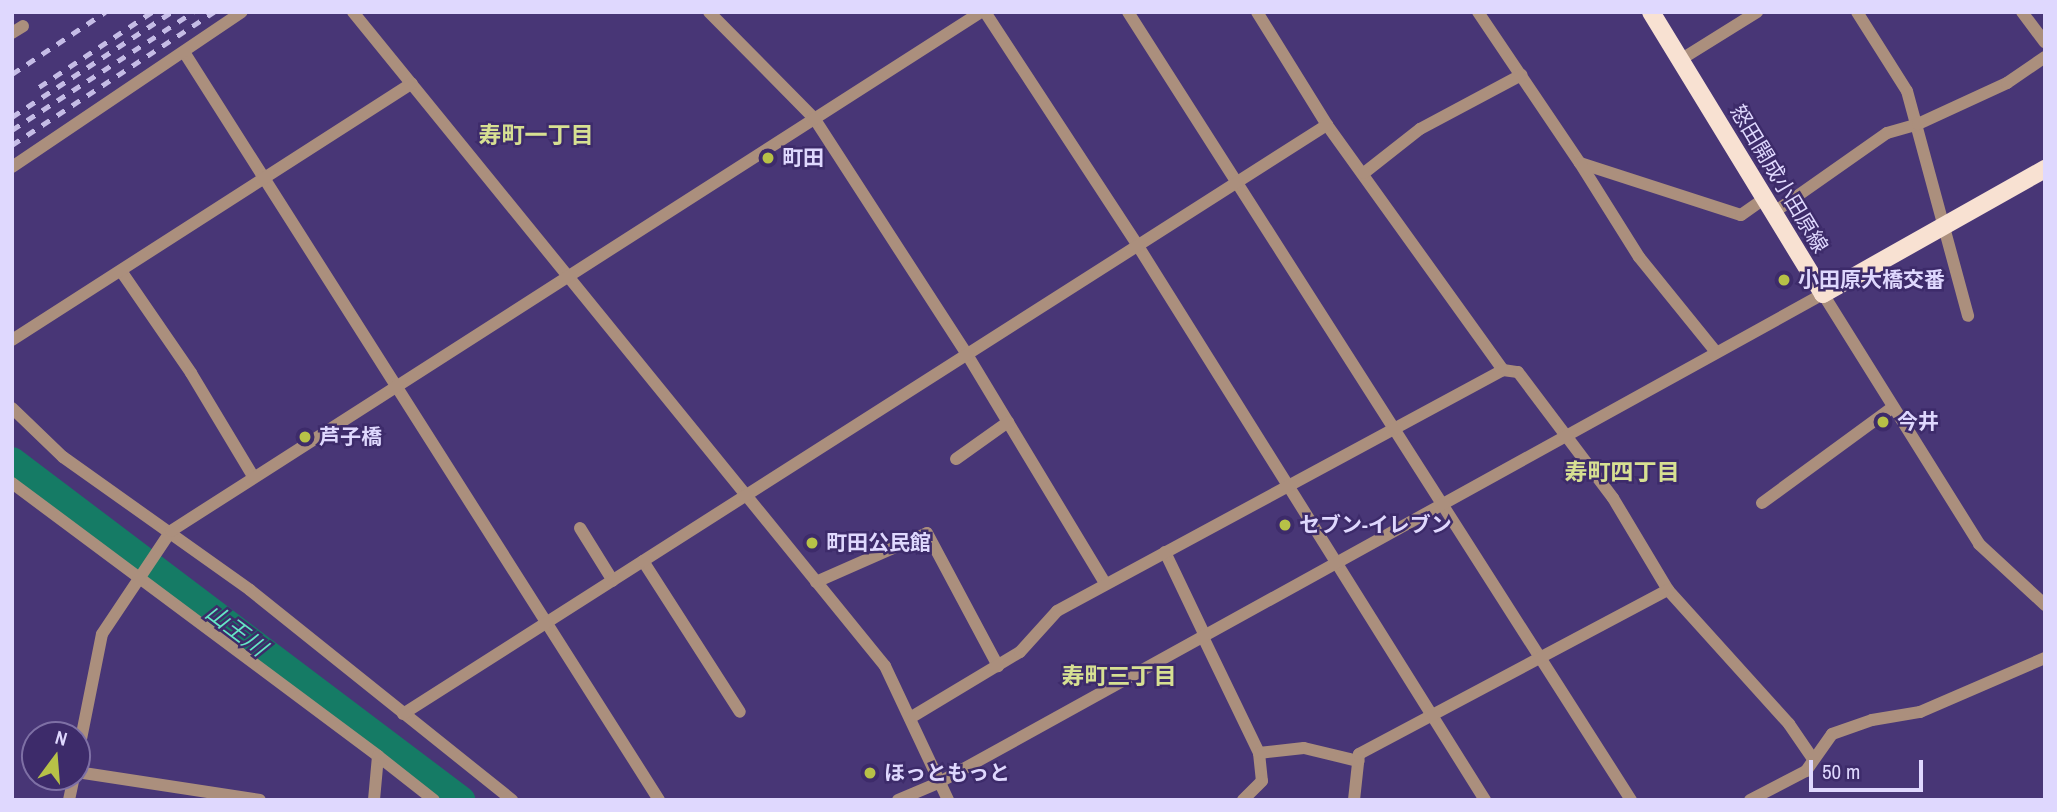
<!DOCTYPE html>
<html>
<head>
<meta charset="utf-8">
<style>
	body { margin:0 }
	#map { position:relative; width:2057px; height:812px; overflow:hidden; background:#483676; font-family:"Archivo Narrow","Noto Sans JP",sans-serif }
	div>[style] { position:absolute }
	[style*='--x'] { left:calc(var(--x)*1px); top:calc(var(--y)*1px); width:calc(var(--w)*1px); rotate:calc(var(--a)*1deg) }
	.river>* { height:28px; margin:-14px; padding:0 14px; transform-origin:14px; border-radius:14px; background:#157b65 }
	.minor>* { height:12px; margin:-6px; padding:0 6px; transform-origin:6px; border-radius:6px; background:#ab8f7d }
	.major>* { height:18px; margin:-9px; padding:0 9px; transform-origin:9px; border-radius:9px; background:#f8e1d2 }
	.rail>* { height:4.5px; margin-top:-2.25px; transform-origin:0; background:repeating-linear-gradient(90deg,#c5bce6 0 9px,transparent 0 18px) }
	.dots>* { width:19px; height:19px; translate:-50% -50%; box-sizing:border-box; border:4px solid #3d2b6a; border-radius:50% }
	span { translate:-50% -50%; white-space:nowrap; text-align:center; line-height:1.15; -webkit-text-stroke:5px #3d2b6a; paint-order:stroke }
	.poi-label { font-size:21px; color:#dfd8fe; font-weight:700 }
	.left { translate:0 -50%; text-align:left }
	.street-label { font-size:21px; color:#dfd8fe }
	.neighbourhood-label { font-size:23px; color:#d7e092; font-weight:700 }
	.water-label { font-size:23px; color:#64e6c4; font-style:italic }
	.frame { position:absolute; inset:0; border:14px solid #dfd8fe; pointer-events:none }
	.north { position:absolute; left:21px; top:721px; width:70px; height:70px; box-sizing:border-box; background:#3d2b6a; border:2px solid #7e70a5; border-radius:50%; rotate:16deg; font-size:19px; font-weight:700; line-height:28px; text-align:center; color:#dfd8fe }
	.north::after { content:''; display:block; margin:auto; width:24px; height:32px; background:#b7c147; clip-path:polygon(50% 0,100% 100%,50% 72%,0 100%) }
	.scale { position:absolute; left:1809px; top:760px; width:114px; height:32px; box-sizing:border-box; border:4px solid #dfd8fe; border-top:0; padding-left:9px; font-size:21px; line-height:24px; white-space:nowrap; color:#dfd8fe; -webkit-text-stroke:5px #3d2b6a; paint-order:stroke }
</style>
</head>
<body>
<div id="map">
	<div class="river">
		<i style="--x:12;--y:461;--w:563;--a:37.05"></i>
	</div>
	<div class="minor">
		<i style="--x:353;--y:12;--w:843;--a:50.87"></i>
		<i style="--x:885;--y:666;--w:148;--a:64.8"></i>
		<i style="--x:709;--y:12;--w:149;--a:45.3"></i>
		<i style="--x:814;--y:118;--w:283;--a:57.1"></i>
		<i style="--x:968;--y:356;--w:265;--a:58.9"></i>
		<i style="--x:985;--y:12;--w:280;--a:56.8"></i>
		<i style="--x:1138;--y:246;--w:654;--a:57.94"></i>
		<i style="--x:1128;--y:12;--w:935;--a:57.45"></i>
		<i style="--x:1257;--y:12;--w:133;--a:58.2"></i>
		<i style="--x:1327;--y:125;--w:302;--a:54.3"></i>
		<i style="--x:1503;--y:370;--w:15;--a:8"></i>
		<i style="--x:1518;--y:372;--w:158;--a:53"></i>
		<i style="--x:1613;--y:498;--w:107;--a:59.1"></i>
		<i style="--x:1668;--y:590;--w:181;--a:47.9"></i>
		<i style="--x:1789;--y:724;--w:42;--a:55.6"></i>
		<i style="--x:1478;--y:12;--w:182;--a:56"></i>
		<i style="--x:1580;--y:163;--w:169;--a:17.9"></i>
		<i style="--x:1741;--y:215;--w:28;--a:-35"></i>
		<i style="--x:1857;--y:12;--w:93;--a:57.7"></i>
		<i style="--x:1907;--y:91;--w:233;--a:74.8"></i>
		<i style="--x:2022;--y:12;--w:38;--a:53"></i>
		<i style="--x:12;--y:33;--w:13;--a:-32"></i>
		<i style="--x:184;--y:52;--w:886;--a:57.58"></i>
		<i style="--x:1680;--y:60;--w:91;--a:-31.9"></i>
		<i style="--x:1580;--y:163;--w:111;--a:57.9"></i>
		<i style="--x:1639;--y:257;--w:122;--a:51"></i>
		<i style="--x:12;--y:167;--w:277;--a:-34"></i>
		<i style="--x:1364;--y:173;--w:71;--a:-38.2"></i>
		<i style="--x:1420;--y:129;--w:115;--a:-28.1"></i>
		<i style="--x:1773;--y:213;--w:139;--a:-35.1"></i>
		<i style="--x:1887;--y:133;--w:32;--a:-16"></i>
		<i style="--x:1918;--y:124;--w:98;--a:-24.7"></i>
		<i style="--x:2007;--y:83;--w:46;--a:-34.4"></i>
		<i style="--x:121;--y:271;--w:124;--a:55.5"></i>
		<i style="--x:191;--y:373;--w:120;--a:59"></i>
		<i style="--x:12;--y:340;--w:475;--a:-32.7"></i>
		<i style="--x:12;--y:408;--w:71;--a:43.9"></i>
		<i style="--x:63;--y:457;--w:229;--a:35.4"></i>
		<i style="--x:250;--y:590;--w:336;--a:38.7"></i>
		<i style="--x:956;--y:459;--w:64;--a:-35.4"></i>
		<i style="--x:12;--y:483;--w:457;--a:36.7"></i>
		<i style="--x:378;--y:756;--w:44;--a:95.2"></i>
		<i style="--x:1762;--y:503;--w:161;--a:-36.2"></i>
		<i style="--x:580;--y:528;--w:62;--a:58.1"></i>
		<i style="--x:1165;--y:552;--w:93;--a:64.5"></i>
		<i style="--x:643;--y:561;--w:179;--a:57.3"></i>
		<i style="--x:816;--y:582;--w:121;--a:-23.8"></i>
		<i style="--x:927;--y:533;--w:151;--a:61.9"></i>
		<i style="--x:1203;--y:637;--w:129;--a:64.2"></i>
		<i style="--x:1259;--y:753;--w:28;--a:84"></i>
		<i style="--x:1262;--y:781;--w:27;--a:135"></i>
		<i style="--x:403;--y:714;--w:1096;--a:-32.52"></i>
		<i style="--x:910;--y:718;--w:128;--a:-31"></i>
		<i style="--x:1020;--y:652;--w:55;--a:-47.9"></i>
		<i style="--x:1057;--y:611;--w:507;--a:-28.38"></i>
		<i style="--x:1259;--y:753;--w:45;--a:-6.3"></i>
		<i style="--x:1304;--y:748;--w:56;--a:13.5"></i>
		<i style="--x:378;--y:756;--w:71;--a:38.2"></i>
		<i style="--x:77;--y:759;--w:127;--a:-78.7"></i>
		<i style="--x:102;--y:634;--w:124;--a:-56.2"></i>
		<i style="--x:171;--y:531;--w:962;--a:-32.65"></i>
		<i style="--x:77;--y:772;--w:185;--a:8.7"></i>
		<i style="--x:69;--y:800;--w:24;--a:-78"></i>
		<i style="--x:898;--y:800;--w:43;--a:-23"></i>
		<i style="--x:938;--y:783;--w:1011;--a:-28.92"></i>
		<i style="--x:1823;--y:294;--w:295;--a:58"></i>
		<i style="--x:1979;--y:544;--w:90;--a:42.7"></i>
		<i style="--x:1354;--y:800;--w:46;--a:-83.8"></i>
		<i style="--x:1359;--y:754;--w:350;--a:-28"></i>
		<i style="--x:1750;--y:800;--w:63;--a:-27.4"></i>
		<i style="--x:1806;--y:771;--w:45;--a:-54.9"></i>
		<i style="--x:1832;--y:734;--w:42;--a:-19.3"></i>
		<i style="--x:1872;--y:720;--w:49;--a:-9.5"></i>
		<i style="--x:1920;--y:712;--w:136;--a:-23.4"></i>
	</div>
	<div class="major">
		<i style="--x:1651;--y:12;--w:330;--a:58.6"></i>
		<i style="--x:1823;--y:294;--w:255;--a:-29.4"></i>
	</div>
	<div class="rail">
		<i style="--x:12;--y:74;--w:112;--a:-33.7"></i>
		<i style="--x:39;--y:87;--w:136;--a:-33.6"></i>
		<i style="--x:12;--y:117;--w:191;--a:-33.4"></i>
		<i style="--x:12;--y:130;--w:216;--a:-33.1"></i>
		<i style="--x:12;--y:145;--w:242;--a:-33.4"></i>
	</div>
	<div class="dots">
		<i style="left:768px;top:158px;background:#b7c147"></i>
		<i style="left:1784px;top:280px;background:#b7c147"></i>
		<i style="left:1883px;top:422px;background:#b7c147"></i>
		<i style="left:305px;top:437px;background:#b7c147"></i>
		<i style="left:1285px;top:525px;background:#b7c147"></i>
		<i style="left:812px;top:543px;background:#b7c147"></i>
		<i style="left:870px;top:773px;background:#b7c147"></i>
	</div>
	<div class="poi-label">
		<span class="left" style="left:782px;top:158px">町田</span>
		<span class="left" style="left:1798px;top:280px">小田原大橋交番</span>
		<span class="left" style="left:1897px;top:422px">今井</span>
		<span class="left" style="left:319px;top:437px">芦子橋</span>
		<span class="left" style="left:1299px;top:525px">セブン-イレブン</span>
		<span class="left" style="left:826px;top:543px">町田公民館</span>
		<span class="left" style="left:884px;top:773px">ほっともっと</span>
	</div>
	<div class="street-label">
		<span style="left:1779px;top:179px;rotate:59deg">怒田開成小田原線</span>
	</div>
	<div class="neighbourhood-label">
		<span style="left:536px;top:135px">寿町一丁目</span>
		<span style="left:1622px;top:472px">寿町四丁目</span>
		<span style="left:1119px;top:676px">寿町三丁目</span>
	</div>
	<div class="water-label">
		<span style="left:236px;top:630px;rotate:37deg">山王川</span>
	</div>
	<div class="frame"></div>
	<div class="north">N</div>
	<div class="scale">50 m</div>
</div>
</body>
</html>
